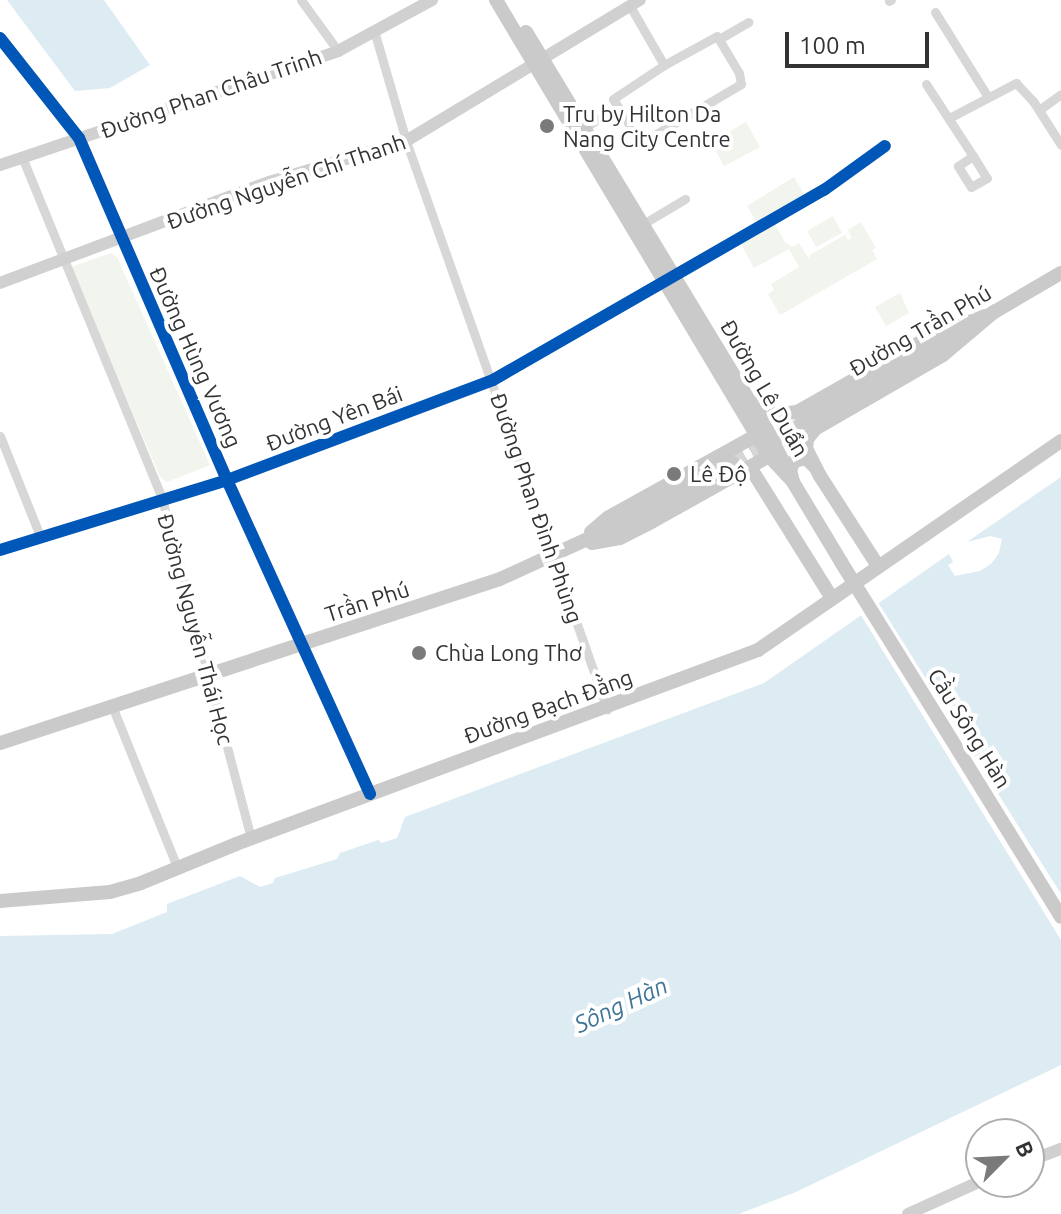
<!DOCTYPE html>
<html>
<head>
<meta charset="utf-8">
<style>
	body { margin:0 }
	#map { position:relative; width:1061px; height:1214px; overflow:hidden; background:#fff; font-family:Ubuntu,sans-serif }
	div>[style] { position:absolute }
	[style*='--x'] { left:calc(var(--x)*1px); top:calc(var(--y)*1px); width:calc(var(--w)*1px); rotate:calc(var(--a)*1deg) }
	.green>* { inset:0; background:#f1f5ed }
	.water>* { inset:0; background:#ddebf3 }
	.pier>* { inset:0; background:#fff }
	.primary-tunnel>* { height:14px; margin-top:-7px; transform-origin:0; background:repeating-linear-gradient(90deg,#d6d6d6 0 14px,transparent 0 21px) }
	.street>* { height:9px; margin:-4.5px; padding:0 4.5px; transform-origin:4.5px; border-radius:4.5px; background:#d7d7d7 }
	.secondary>* { height:12px; margin:-6px; padding:0 6px; transform-origin:6px; border-radius:6px; background:#d0d0d0 }
	.primary>* { height:14px; margin:-7px; padding:0 7px; transform-origin:7px; border-radius:7px; background:#cacaca }
	.primary-bridge>* { height:14px; margin:-7px; padding:0 7px; transform-origin:7px; border-radius:7px; background:#cacaca }
	.cycleway>* { height:12px; margin:-6px; padding:0 6px; transform-origin:6px; border-radius:6px; background:#0057b8 }
	.dots>* { width:22px; height:22px; translate:-50% -50%; box-sizing:border-box; border:4px solid #fff; border-radius:50% }
	span { translate:-50% -50%; white-space:nowrap; text-align:center; line-height:1.15; -webkit-text-stroke:8px #fff; paint-order:stroke }
	.street-label { font-size:22px; color:#333 }
	.poi-label { font-size:22px; color:#333 }
	.left { translate:0 -50%; text-align:left }
	.water-label { font-size:24px; color:#3f7597; font-style:italic }
	.north { position:absolute; left:965px; top:1118px; width:80px; height:80px; box-sizing:border-box; background:#fff; border:2px solid #adadad; border-radius:50%; rotate:66deg; font-size:22px; font-weight:700; line-height:32px; text-align:center; color:#333 }
	.north::after { content:''; display:block; margin:auto; width:28px; height:36px; background:#7a7a7a; clip-path:polygon(50% 0,100% 100%,50% 72%,0 100%) }
	.scale { position:absolute; left:785px; top:32px; width:144px; height:36px; box-sizing:border-box; border:4px solid #333; border-top:0; padding-left:10px; font-size:24px; line-height:28px; white-space:nowrap; color:#333; -webkit-text-stroke:6px #fff; paint-order:stroke }
</style>
</head>
<body>
<div id="map">
	<div class="green">
		<i style="clip-path:polygon(746px 122px,760px 147px,724px 166px,711px 142px)"></i>
		<i style="clip-path:polygon(794px 177px,804px 194px,757px 223px,747px 206px)"></i>
		<i style="clip-path:polygon(833px 216px,842px 233px,816px 247px,807px 231px)"></i>
		<i style="clip-path:polygon(861px 222px,876px 248px,872px 250px,877px 259px,780px 315px,768px 294px,774px 290px,771px 284px,799px 267px,789px 249px,754px 268px,741px 244px,775px 224px,785px 242px,792px 247px,799px 243px,809px 259px,810px 255px,845px 235px,848px 240px,852px 238px,848px 230px)"></i>
		<i style="clip-path:polygon(111px 253px,117px 257px,210px 465px,167px 482px,160px 477px,71px 267px)"></i>
		<i style="clip-path:polygon(900px 293px,909px 313px,886px 326px,875px 307px)"></i>
	</div>
	<div class="water">
		<i style="clip-path:polygon(7px 0,104px 0,150px 65px,110px 88px,75px 91px)"></i>
		<i style="clip-path:polygon(1061px 477px,1061px 1065px,796px 1192px,739px 1214px,0 1214px,0 936px,112px 934px,167px 912px,167px 904px,240px 876px,260px 887px,273px 883px,275px 878px,337px 859px,340px 853px,378px 840px,382px 843px,397px 838px,405px 817px,764px 683px,949px 554px,953px 562px,948px 565px,955px 576px,980px 571px,991px 564px,999px 553px,1002px 539px,990px 536px,967px 542px)"></i>
	</div>
	<div class="pier">
		<i style="clip-path:polygon(876px 599px,1061px 894px,1061px 940px,859px 612px)"></i>
	</div>
	<div class="primary-tunnel">
		<i style="--x:733;--y:463;--w:78;--a:-29.8"></i>
	</div>
	<div class="street">
		<i style="--x:301;--y:0;--w:63;--a:54"></i>
		<i style="--x:889;--y:1;--w:2;--a:-27"></i>
		<i style="--x:630;--y:6;--w:68;--a:60"></i>
		<i style="--x:664;--y:65;--w:60;--a:-28.7"></i>
		<i style="--x:717;--y:36;--w:43;--a:59.3"></i>
		<i style="--x:739;--y:73;--w:11;--a:80"></i>
		<i style="--x:741;--y:84;--w:116;--a:149.5"></i>
		<i style="--x:641;--y:143;--w:52;--a:-122.5"></i>
		<i style="--x:613;--y:99;--w:61;--a:-33.7"></i>
		<i style="--x:935;--y:12;--w:100;--a:58.1"></i>
		<i style="--x:375;--y:34;--w:111;--a:73.8"></i>
		<i style="--x:406;--y:141;--w:603;--a:70.51"></i>
		<i style="--x:719;--y:39;--w:34;--a:-30"></i>
		<i style="--x:926;--y:84;--w:86;--a:56.9"></i>
		<i style="--x:973;--y:156;--w:26;--a:58"></i>
		<i style="--x:987;--y:178;--w:18;--a:151"></i>
		<i style="--x:971;--y:187;--w:25;--a:-122"></i>
		<i style="--x:958;--y:166;--w:18;--a:-34"></i>
		<i style="--x:1039;--y:110;--w:27;--a:-36"></i>
		<i style="--x:949;--y:118;--w:76;--a:-27.6"></i>
		<i style="--x:1016;--y:83;--w:25;--a:47"></i>
		<i style="--x:1033;--y:101;--w:52;--a:57.5"></i>
		<i style="--x:584;--y:128;--w:40;--a:-32"></i>
		<i style="--x:22;--y:157;--w:370;--a:67.7"></i>
		<i style="--x:162;--y:499;--w:351;--a:75.3"></i>
		<i style="--x:643;--y:224;--w:49;--a:-30.8"></i>
		<i style="--x:0;--y:436;--w:108;--a:68.2"></i>
		<i style="--x:0;--y:550;--w:238;--a:-17.1"></i>
		<i style="--x:227;--y:480;--w:284;--a:-20.6"></i>
		<i style="--x:493;--y:380;--w:382;--a:-29.9"></i>
		<i style="--x:824;--y:190;--w:75;--a:-35.8"></i>
		<i style="--x:112;--y:706;--w:174;--a:68"></i>
	</div>
	<div class="secondary">
		<i style="--x:0;--y:38;--w:127;--a:51.7"></i>
		<i style="--x:79;--y:138;--w:373;--a:66.6"></i>
		<i style="--x:227;--y:480;--w:345;--a:65.5"></i>
		<i style="--x:0;--y:165;--w:357;--a:-18.6"></i>
		<i style="--x:338;--y:51;--w:107;--a:-28.5"></i>
		<i style="--x:0;--y:283;--w:287;--a:-20.6"></i>
		<i style="--x:269;--y:182;--w:143;--a:-16.7"></i>
		<i style="--x:406;--y:141;--w:273;--a:-31.1"></i>
		<i style="--x:1029;--y:1161;--w:34;--a:-21"></i>
		<i style="--x:908;--y:1214;--w:80;--a:-24.3"></i>
	</div>
	<div class="primary">
		<i style="--x:496;--y:0;--w:531;--a:59.09"></i>
		<i style="--x:769;--y:456;--w:35;--a:47"></i>
		<i style="--x:526;--y:32;--w:465;--a:58.8"></i>
		<i style="--x:767;--y:430;--w:46;--a:62.9"></i>
		<i style="--x:989;--y:315;--w:83;--a:-30.3"></i>
		<i style="--x:753;--y:403;--w:25;--a:29"></i>
		<i style="--x:775;--y:415;--w:22;--a:-8"></i>
		<i style="--x:797;--y:412;--w:150;--a:-29.5"></i>
		<i style="--x:928;--y:338;--w:61;--a:-21.1"></i>
		<i style="--x:801;--y:424;--w:184;--a:-30.1"></i>
		<i style="--x:814;--y:466;--w:11;--a:-135"></i>
		<i style="--x:806;--y:458;--w:12;--a:166"></i>
		<i style="--x:794;--y:461;--w:10;--a:114"></i>
		<i style="--x:790;--y:470;--w:12;--a:76"></i>
		<i style="--x:793;--y:482;--w:93;--a:59"></i>
		<i style="--x:750;--y:467;--w:155;--a:58"></i>
		<i style="--x:591;--y:532;--w:23;--a:-40"></i>
		<i style="--x:609;--y:517;--w:169;--a:-29"></i>
		<i style="--x:592;--y:543;--w:28;--a:-10"></i>
		<i style="--x:620;--y:538;--w:31;--a:-27"></i>
		<i style="--x:648;--y:524;--w:139;--a:-29.3"></i>
		<i style="--x:878;--y:566;--w:107;--a:-122.8"></i>
		<i style="--x:820;--y:476;--w:30;--a:-117"></i>
		<i style="--x:806;--y:449;--w:10;--a:-84"></i>
		<i style="--x:807;--y:439;--w:13;--a:-51"></i>
		<i style="--x:815;--y:429;--w:148;--a:-30"></i>
		<i style="--x:943;--y:355;--w:68;--a:-40.2"></i>
		<i style="--x:0;--y:743;--w:526;--a:-18.16"></i>
		<i style="--x:500;--y:579;--w:156;--a:-24.6"></i>
		<i style="--x:642;--y:514;--w:104;--a:-29.3"></i>
		<i style="--x:958;--y:750;--w:196;--a:58.3"></i>
		<i style="--x:0;--y:901;--w:110;--a:-4.7"></i>
		<i style="--x:110;--y:892;--w:32;--a:-16"></i>
		<i style="--x:141;--y:883;--w:103;--a:-22.3"></i>
		<i style="--x:236;--y:844;--w:557;--a:-20.39"></i>
		<i style="--x:758;--y:650;--w:368;--a:-34.6"></i>
	</div>
	<div class="primary-bridge">
		<i style="--x:841;--y:562;--w:221;--a:58.1"></i>
	</div>
	<div class="cycleway">
		<i style="--x:0;--y:38;--w:127;--a:51.7"></i>
		<i style="--x:79;--y:138;--w:373;--a:66.6"></i>
		<i style="--x:227;--y:480;--w:345;--a:65.5"></i>
		<i style="--x:0;--y:550;--w:238;--a:-17.1"></i>
		<i style="--x:227;--y:480;--w:284;--a:-20.6"></i>
		<i style="--x:493;--y:380;--w:382;--a:-29.9"></i>
		<i style="--x:824;--y:190;--w:75;--a:-35.8"></i>
	</div>
	<div class="dots">
		<i style="left:547px;top:126px;background:#7a7a7a"></i>
		<i style="left:674px;top:474px;background:#7a7a7a"></i>
		<i style="left:419px;top:653px;background:#7a7a7a"></i>
	</div>
	<div class="street-label">
		<span style="left:211px;top:93px;rotate:-19deg">Đường Phan Châu Trinh</span>
		<span style="left:286px;top:181px;rotate:-19deg">Đường Nguyễn Chí Thanh</span>
		<span style="left:920px;top:330px;rotate:-30deg">Đường Trần Phú</span>
		<span style="left:196px;top:357px;rotate:66deg">Đường Hùng Vương</span>
		<span style="left:765px;top:388px;rotate:60deg">Đường Lê Duẩn</span>
		<span style="left:334px;top:418px;rotate:-21deg">Đường Yên Bái</span>
		<span style="left:537px;top:508px;rotate:71deg">Đường Phan Đình Phùng</span>
		<span style="left:367px;top:601px;rotate:-18deg">Trần Phú</span>
		<span style="left:196px;top:629px;rotate:75deg">Đường Nguyễn Thái Học</span>
		<span style="left:548px;top:706px;rotate:-20deg">Đường Bạch Đằng</span>
		<span style="left:970px;top:728px;rotate:58deg">Cầu Sông Hàn</span>
	</div>
	<div class="poi-label">
		<span class="left" style="left:563px;top:126px">Tru by Hilton Da<br>Nang City Centre</span>
		<span class="left" style="left:690px;top:474px">Lê Độ</span>
		<span class="left" style="left:435px;top:653px">Chùa Long Thơ</span>
	</div>
	<div class="water-label">
		<span style="left:621px;top:1005px;rotate:-25deg">Sông Hàn</span>
	</div>
	<div class="north">B</div>
	<div class="scale">100 m</div>
</div>
</body>
</html>
